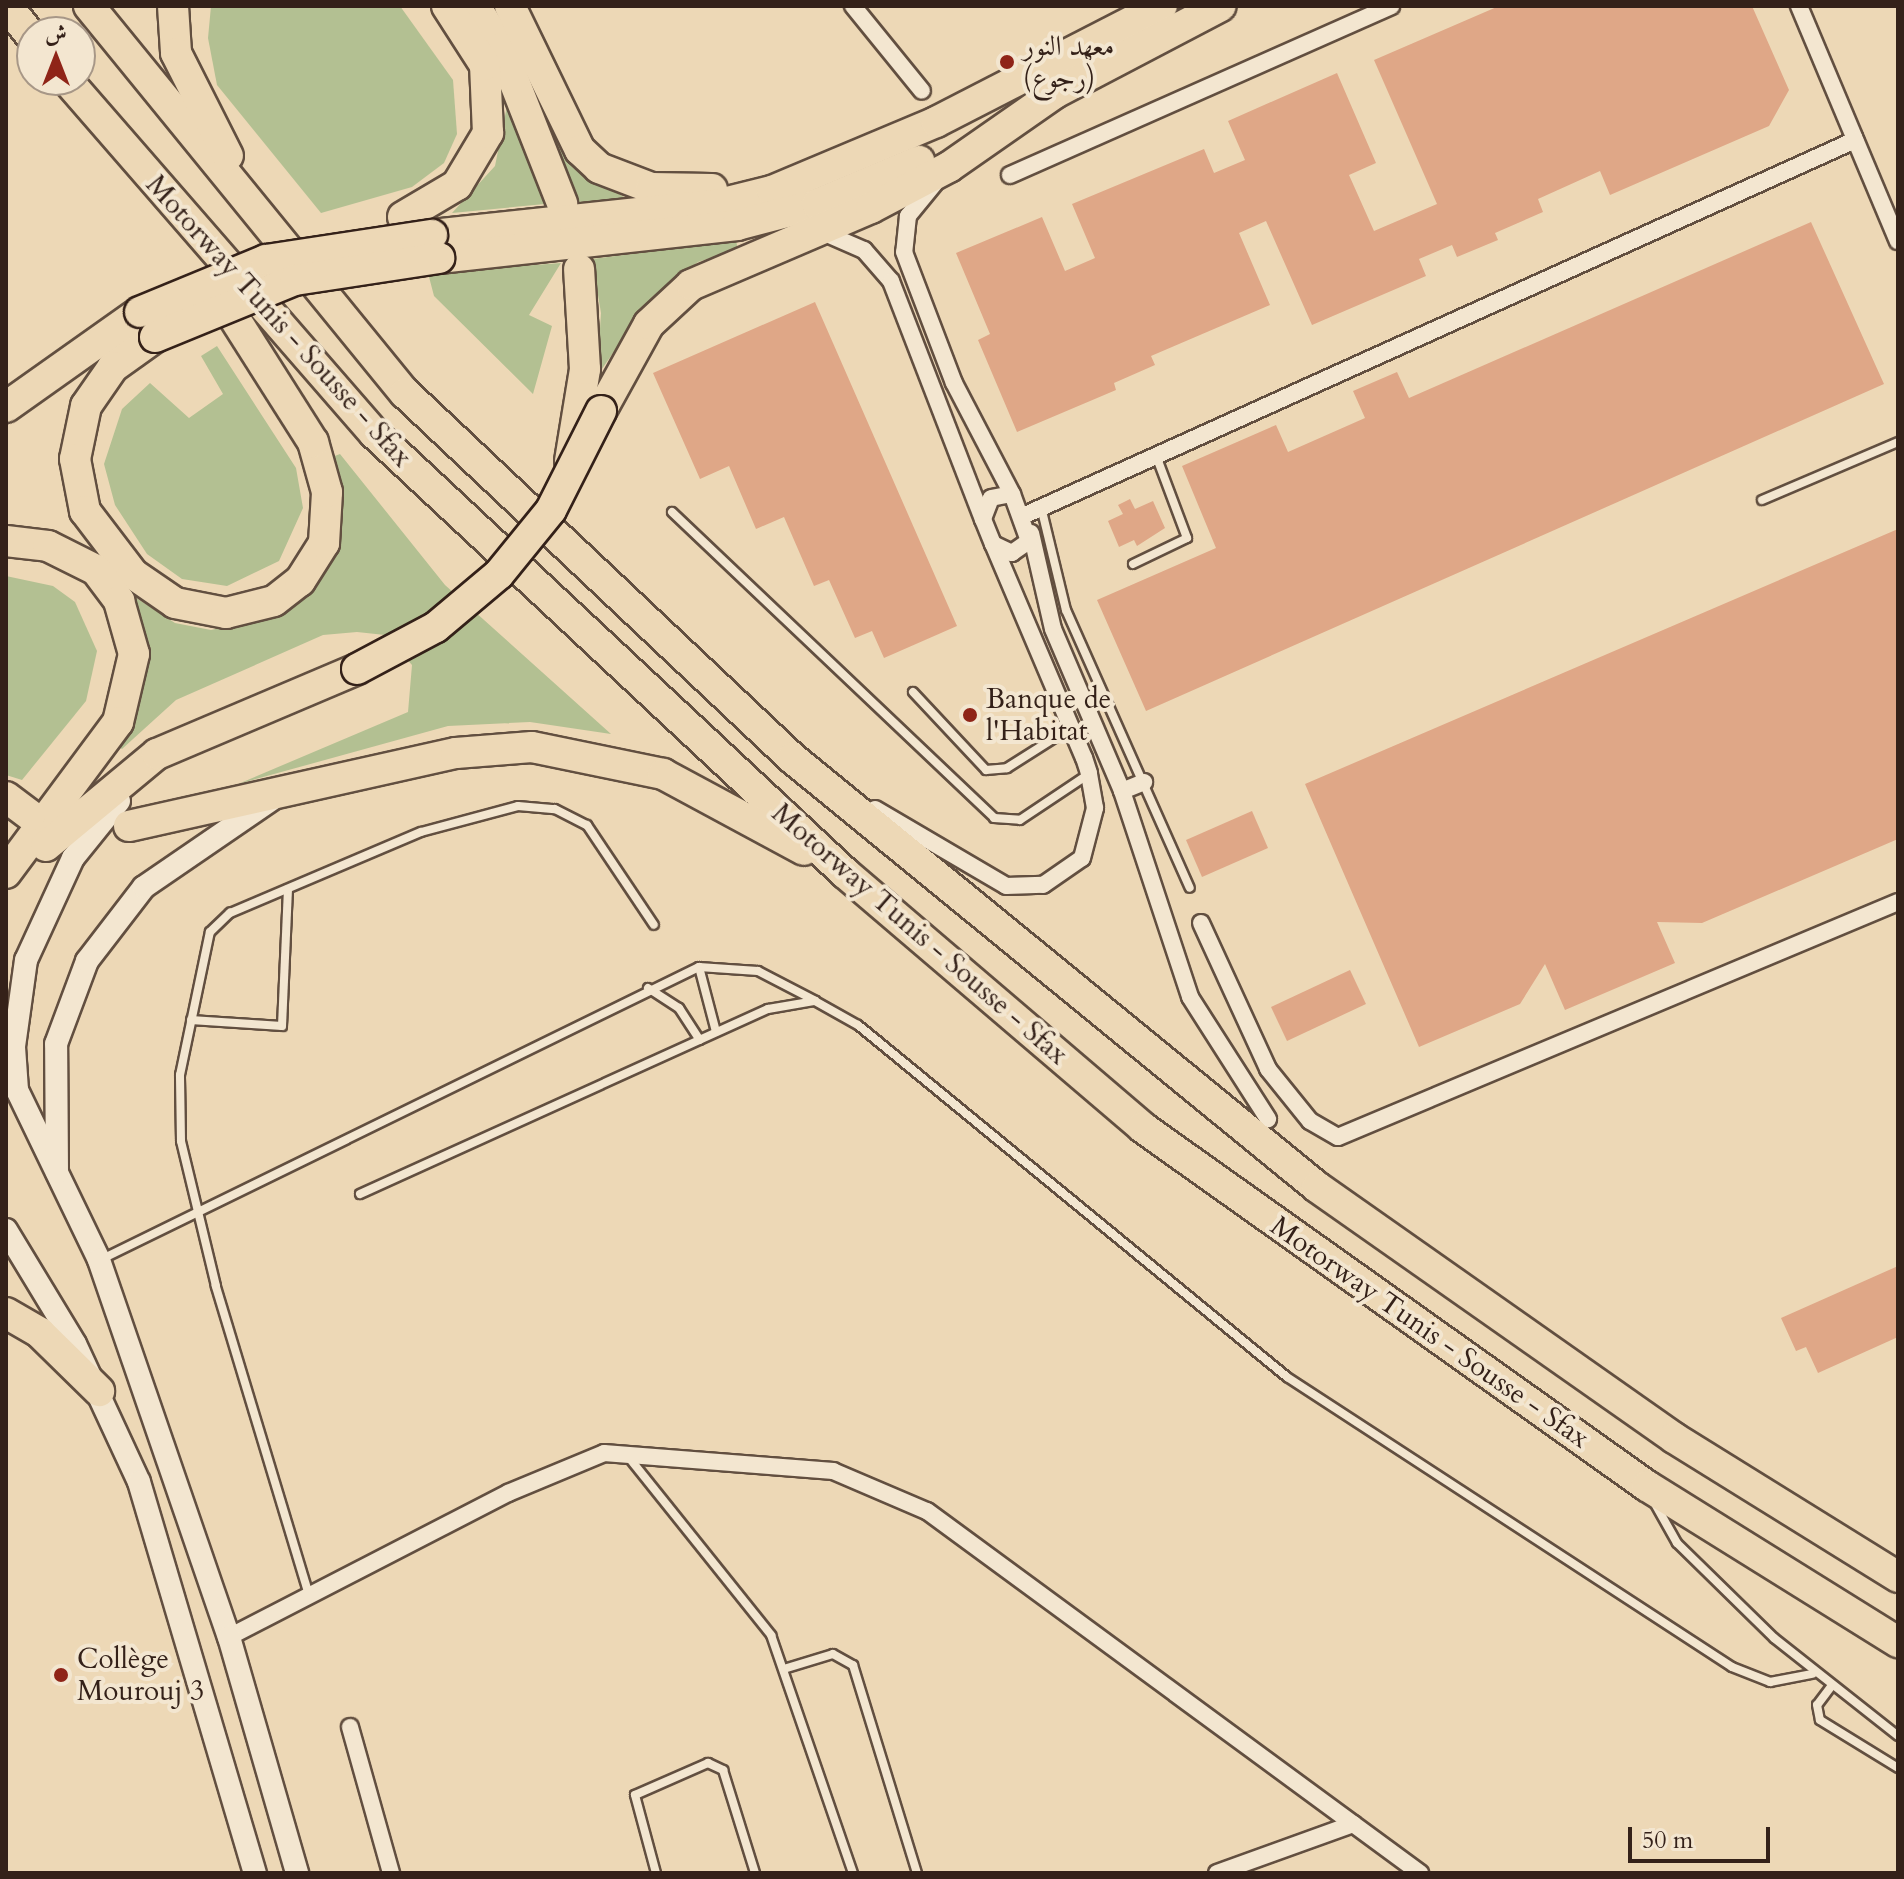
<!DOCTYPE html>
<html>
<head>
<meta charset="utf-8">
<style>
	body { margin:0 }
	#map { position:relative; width:1904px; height:1879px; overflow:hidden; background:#edd8b6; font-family:Cardo,Amiri,serif }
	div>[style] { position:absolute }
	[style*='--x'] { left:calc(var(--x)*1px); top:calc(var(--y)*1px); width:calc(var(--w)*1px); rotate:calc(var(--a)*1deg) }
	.green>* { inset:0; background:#b3c092 }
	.building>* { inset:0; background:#dfa787 }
	.roads { filter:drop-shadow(2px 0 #624f40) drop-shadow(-2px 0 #624f40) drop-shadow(0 2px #624f40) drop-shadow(0 -2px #624f40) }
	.lane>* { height:8px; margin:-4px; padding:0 4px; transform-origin:4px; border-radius:4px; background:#f3e6d0 }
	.street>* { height:16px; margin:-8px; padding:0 8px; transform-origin:8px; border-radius:8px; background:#f3e6d0 }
	.secondary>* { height:22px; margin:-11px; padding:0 11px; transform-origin:11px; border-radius:11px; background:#f3e6d0 }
	.highway>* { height:30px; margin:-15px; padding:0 15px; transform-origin:15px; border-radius:15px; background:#edd8b6 }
	.bridges { filter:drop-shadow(2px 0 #342119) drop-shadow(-2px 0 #342119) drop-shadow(0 2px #342119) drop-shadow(0 -2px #342119) }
	.highway-bridge>* { height:30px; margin:-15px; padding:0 15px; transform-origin:15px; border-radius:15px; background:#edd8b6 }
	.dots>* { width:22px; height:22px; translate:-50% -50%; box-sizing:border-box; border:4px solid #f3e6d0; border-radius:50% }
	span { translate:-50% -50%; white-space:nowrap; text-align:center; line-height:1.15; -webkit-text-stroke:8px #f3e6d0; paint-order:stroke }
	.poi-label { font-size:28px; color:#342119 }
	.left { translate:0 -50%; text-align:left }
	.street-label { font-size:28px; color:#342119 }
	.frame { position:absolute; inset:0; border:8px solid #342119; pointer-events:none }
	.north { position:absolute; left:16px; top:16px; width:80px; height:80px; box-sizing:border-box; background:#f3e6d0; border:2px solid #a79787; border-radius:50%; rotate:0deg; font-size:22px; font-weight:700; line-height:32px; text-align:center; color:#342119 }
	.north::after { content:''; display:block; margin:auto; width:28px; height:36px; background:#8f2418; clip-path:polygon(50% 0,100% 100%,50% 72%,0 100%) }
	.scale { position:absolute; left:1628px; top:1827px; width:142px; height:36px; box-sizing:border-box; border:4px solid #342119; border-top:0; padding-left:10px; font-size:24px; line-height:28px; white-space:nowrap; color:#342119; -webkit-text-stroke:6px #f3e6d0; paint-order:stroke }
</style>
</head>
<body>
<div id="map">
	<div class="green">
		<i style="clip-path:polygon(211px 6px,400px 6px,453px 80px,457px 134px,444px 163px,412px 187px,321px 213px,217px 85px,208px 38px)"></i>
		<i style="clip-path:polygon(508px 101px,545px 204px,452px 213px,495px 166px)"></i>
		<i style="clip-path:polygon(546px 118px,590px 177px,629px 200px,576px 202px)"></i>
		<i style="clip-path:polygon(736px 241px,738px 249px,698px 262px,652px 297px,597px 376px,601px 313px,592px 259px)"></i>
		<i style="clip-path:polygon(561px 263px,529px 315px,552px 326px,533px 394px,434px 296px,428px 273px)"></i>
		<i style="clip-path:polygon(217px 346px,296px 468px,303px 508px,279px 561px,227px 586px,182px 579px,147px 554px,115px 505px,104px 464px,122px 409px,150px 383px,189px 418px,223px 394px,201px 356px)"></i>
		<i style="clip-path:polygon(340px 454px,445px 585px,611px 734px,530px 722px,448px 726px,238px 784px,408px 712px,412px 665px,385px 635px,357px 632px,323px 635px,176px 700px,122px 749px,116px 745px,146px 675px,130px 594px,175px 623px,211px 630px,283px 614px,322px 578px,337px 547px,342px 494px,332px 457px)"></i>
		<i style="clip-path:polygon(6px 576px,53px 586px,75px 602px,97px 651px,86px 701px,22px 780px,6px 775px)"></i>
	</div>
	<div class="building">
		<i style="clip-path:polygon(1499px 6px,1752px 6px,1789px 90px,1769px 126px,1610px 195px,1600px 171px,1538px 199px,1543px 212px,1495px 233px,1498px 240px,1457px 257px,1452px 245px,1419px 259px,1426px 276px,1312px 325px,1266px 221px,1239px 233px,1270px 305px,1151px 356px,1155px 365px,1114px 383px,1116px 390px,1017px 432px,978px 340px,990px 334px,956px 253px,1042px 217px,1065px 271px,1095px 258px,1072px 204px,1204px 149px,1214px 173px,1245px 160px,1228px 121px,1337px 73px,1376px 163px,1349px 175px,1374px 231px,1437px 204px,1374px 60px)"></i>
		<i style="clip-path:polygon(1811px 222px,1884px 384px,1146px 711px,1097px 600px,1216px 548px,1182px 466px,1276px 425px,1288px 452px,1365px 418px,1353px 391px,1397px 372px,1409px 398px)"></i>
		<i style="clip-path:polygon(815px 302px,957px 626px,884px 658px,872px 631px,855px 638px,829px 580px,814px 586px,784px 517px,756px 529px,729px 466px,700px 479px,653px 373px)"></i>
		<i style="clip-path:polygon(1130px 499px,1135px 509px,1153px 501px,1165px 528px,1137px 546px,1134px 540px,1119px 547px,1108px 521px,1123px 514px,1118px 505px)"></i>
		<i style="clip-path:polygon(1898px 529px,1898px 839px,1702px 923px,1657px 922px,1675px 963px,1565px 1010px,1545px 964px,1520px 1004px,1419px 1047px,1305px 784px)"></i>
		<i style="clip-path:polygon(1252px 811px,1268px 848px,1202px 877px,1186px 840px)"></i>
		<i style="clip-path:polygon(1350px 970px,1366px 1004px,1287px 1041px,1271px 1007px)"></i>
		<i style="clip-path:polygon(1898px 1266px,1898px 1337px,1818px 1373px,1806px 1347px,1796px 1351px,1781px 1318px)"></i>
	</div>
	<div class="roads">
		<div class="lane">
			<i style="--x:1762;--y:500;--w:148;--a:-23.1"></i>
			<i style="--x:1042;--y:511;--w:102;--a:76.4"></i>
			<i style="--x:1066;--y:610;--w:304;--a:66"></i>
			<i style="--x:672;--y:512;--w:444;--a:43.5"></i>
			<i style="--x:994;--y:818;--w:26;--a:4"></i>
			<i style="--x:1020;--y:820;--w:83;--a:-33.7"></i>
			<i style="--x:1133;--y:564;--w:60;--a:-25.7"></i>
			<i style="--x:1187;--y:538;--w:85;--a:-110.6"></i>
			<i style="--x:913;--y:692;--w:107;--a:46.9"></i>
			<i style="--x:986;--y:770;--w:21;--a:-5"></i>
			<i style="--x:1007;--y:768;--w:75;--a:-32.4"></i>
			<i style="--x:699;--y:967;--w:67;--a:75.3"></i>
			<i style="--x:648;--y:988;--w:37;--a:33"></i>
			<i style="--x:679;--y:1008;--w:38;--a:57"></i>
			<i style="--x:191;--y:1020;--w:91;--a:3.8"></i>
			<i style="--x:282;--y:1026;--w:137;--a:-87.5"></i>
			<i style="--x:360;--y:1194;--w:448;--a:-24.4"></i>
			<i style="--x:768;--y:1009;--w:48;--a:-9.7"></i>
			<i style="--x:815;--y:1001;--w:49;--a:29.2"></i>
			<i style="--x:858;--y:1025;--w:555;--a:39.37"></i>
			<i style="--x:1287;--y:1377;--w:531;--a:33.09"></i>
			<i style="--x:1732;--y:1667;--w:41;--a:21.5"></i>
			<i style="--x:1770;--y:1682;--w:43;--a:-10.8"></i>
			<i style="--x:100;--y:1260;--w:667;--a:-26.07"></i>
			<i style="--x:699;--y:967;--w:59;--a:3.9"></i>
			<i style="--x:758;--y:971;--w:63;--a:27.4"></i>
			<i style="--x:627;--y:1455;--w:231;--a:51.3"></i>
			<i style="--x:771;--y:1635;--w:252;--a:71"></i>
			<i style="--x:1654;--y:1502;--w:47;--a:60.7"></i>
			<i style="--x:1677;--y:1543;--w:136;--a:44.4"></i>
			<i style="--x:1774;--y:1638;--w:158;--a:38.3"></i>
			<i style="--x:309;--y:1595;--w:323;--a:-106.8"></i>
			<i style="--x:216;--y:1286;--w:149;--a:-103.6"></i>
			<i style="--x:181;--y:1141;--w:66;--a:-90.9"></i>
			<i style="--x:180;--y:1075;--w:146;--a:-78.2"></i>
			<i style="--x:210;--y:932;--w:28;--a:-44"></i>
			<i style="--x:230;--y:913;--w:207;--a:-23"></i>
			<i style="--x:421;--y:832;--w:100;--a:-15"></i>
			<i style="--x:518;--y:806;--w:37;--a:5"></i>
			<i style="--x:555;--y:809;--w:36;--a:27"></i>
			<i style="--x:587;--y:825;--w:120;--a:56.2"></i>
			<i style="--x:787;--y:1668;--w:48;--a:-16.9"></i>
			<i style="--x:833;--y:1654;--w:23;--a:29"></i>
			<i style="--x:853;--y:1665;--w:218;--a:72.9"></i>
			<i style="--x:1830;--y:1688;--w:21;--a:127"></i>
			<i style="--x:1817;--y:1705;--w:15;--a:79"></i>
			<i style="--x:1820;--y:1720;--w:92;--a:31.6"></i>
			<i style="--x:656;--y:1873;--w:81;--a:-105.1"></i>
			<i style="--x:635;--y:1795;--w:80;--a:-23.7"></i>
			<i style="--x:708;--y:1763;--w:17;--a:25"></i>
			<i style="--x:723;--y:1770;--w:108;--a:72.7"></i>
		</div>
		<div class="street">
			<i style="--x:853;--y:6;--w:109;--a:50.9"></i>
			<i style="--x:1799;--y:6;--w:255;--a:67.2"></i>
			<i style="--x:1010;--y:175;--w:417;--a:-23.9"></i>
			<i style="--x:935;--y:183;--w:43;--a:129.3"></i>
			<i style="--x:908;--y:216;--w:36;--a:96"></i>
			<i style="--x:904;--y:252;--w:140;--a:69.1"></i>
			<i style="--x:954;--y:383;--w:125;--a:62.4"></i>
			<i style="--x:820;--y:231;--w:48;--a:23.4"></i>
			<i style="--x:864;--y:250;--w:41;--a:48.9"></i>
			<i style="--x:891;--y:281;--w:255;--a:68.9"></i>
			<i style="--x:1025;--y:515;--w:911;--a:-24.31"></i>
			<i style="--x:1031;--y:533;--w:98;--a:77.1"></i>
			<i style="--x:1053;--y:629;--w:176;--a:66.9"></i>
			<i style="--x:1122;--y:791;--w:217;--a:71.7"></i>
			<i style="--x:1190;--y:997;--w:145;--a:57.4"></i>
			<i style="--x:1122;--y:791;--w:24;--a:-22"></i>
			<i style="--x:875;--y:809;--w:152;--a:30.4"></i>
			<i style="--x:1006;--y:886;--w:37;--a:-2"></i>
			<i style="--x:1043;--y:885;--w:47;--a:-34.7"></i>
			<i style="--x:1082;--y:858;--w:52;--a:-75.4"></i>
			<i style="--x:1095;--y:808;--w:36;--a:-100"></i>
			<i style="--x:1089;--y:773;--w:16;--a:-108"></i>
			<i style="--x:1084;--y:758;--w:233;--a:-113"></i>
			<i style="--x:993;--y:544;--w:27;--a:-112"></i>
			<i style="--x:983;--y:519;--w:22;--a:-69"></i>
			<i style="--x:991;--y:498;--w:21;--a:-11"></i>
			<i style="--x:1012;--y:494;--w:50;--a:70.1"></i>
			<i style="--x:1029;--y:541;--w:21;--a:145"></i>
			<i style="--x:1012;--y:553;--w:21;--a:-155"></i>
			<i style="--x:1201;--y:923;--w:161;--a:65.3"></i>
			<i style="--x:1268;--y:1069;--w:67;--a:51.1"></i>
			<i style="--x:1310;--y:1121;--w:32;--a:30"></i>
			<i style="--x:1338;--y:1137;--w:607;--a:-22.77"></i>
			<i style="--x:229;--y:1637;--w:314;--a:-27.3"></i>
			<i style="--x:508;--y:1493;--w:104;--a:-22.6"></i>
			<i style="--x:604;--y:1453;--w:230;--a:4.5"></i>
			<i style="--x:833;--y:1471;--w:102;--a:23.1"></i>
			<i style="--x:927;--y:1511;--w:612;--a:36.29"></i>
			<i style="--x:350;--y:1727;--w:152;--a:74.3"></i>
			<i style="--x:1217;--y:1873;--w:145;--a:-19.8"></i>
		</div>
		<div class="secondary">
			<i style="--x:119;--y:801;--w:73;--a:128.9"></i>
			<i style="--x:73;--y:858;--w:112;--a:114.7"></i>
			<i style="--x:26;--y:960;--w:88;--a:97.9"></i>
			<i style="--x:14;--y:1047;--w:43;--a:86"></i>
			<i style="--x:17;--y:1090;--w:189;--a:64.2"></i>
			<i style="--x:99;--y:1260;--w:399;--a:71"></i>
			<i style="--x:229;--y:1637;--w:246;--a:73.9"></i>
			<i style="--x:57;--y:1172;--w:128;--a:-90.4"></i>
			<i style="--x:56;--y:1044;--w:89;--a:-69.5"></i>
			<i style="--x:87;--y:961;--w:93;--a:-52.4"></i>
			<i style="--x:144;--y:887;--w:154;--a:-34.4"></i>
			<i style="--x:6;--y:1230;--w:133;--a:58.8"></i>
			<i style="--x:75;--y:1344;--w:152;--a:65.1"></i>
			<i style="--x:139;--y:1482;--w:408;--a:73.5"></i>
		</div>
		<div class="highway">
			<i style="--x:7;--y:6;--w:40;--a:51"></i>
			<i style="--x:89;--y:6;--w:500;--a:50.8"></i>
			<i style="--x:405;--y:393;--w:532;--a:43.32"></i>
			<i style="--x:792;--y:758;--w:678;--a:39.25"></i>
			<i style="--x:1317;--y:1187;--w:436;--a:35.1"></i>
			<i style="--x:1674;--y:1438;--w:264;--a:31.8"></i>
			<i style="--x:173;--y:6;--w:47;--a:86.3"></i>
			<i style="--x:176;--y:53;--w:115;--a:63.2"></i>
			<i style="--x:475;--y:6;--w:49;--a:58.2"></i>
			<i style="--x:501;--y:48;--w:167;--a:68.5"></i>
			<i style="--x:510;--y:6;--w:160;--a:64.1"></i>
			<i style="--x:580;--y:150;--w:26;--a:43"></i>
			<i style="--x:599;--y:168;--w:56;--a:21"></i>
			<i style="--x:651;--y:188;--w:61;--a:0.9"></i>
			<i style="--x:67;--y:80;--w:468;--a:49"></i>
			<i style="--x:374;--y:433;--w:645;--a:43.05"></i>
			<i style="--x:845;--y:873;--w:391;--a:40.5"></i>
			<i style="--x:1142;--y:1127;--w:620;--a:35.41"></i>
			<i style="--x:1647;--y:1486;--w:296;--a:31.9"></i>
			<i style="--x:403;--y:217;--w:63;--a:-30.7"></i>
			<i style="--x:457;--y:185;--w:61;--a:-59.2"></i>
			<i style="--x:488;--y:133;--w:68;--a:-92.5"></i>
			<i style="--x:485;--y:65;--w:70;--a:-122.8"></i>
			<i style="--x:432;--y:235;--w:285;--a:-6.1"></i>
			<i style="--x:715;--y:205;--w:59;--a:-13.8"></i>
			<i style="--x:772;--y:191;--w:178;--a:-22.8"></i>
			<i style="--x:936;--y:122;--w:254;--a:-27.2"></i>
			<i style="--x:439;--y:258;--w:300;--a:-6.3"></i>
			<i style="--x:737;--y:225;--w:83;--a:-14.7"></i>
			<i style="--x:817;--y:204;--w:111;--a:-22.9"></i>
			<i style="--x:155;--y:337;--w:52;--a:144.5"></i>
			<i style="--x:113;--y:367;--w:47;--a:124.7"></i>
			<i style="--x:86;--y:406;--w:54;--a:101.7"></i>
			<i style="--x:75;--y:459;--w:53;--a:79.1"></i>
			<i style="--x:85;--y:511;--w:79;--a:52.7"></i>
			<i style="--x:133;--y:574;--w:51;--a:34.6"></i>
			<i style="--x:175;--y:603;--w:52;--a:11.1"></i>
			<i style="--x:226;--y:613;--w:49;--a:-14"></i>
			<i style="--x:274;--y:601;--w:33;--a:-38"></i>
			<i style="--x:300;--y:581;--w:45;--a:-57.7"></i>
			<i style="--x:324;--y:543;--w:51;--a:-86.6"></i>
			<i style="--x:327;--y:492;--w:52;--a:-105.6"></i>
			<i style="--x:313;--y:442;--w:185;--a:-122.4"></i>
			<i style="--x:6;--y:407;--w:164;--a:-35.3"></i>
			<i style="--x:601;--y:411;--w:99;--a:-61.1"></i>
			<i style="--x:649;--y:324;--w:57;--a:-42.9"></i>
			<i style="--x:691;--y:285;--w:196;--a:-23.2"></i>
			<i style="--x:871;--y:208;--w:88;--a:-27.7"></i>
			<i style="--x:949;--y:167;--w:129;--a:-34.9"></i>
			<i style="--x:1055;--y:93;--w:187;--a:-27.7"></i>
			<i style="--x:570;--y:461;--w:93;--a:-80.7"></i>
			<i style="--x:585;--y:369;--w:100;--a:-93.4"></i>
			<i style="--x:6;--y:541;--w:42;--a:6.8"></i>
			<i style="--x:48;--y:546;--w:54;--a:26.6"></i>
			<i style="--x:96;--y:570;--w:39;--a:53"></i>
			<i style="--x:119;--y:601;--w:55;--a:74.2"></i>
			<i style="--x:134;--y:654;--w:70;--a:103.2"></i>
			<i style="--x:118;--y:722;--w:188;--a:126.6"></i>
			<i style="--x:6;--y:797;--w:30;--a:37"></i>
			<i style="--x:129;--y:826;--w:335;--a:-12.6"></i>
			<i style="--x:456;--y:753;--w:76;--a:-4.5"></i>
			<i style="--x:532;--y:747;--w:134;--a:11.6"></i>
			<i style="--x:663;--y:774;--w:160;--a:28.3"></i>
			<i style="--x:46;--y:846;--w:144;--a:-39.7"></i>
			<i style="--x:157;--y:754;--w:217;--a:-23"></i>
			<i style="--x:6;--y:1313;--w:39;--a:30"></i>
			<i style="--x:40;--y:1333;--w:83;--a:44.5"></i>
		</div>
	</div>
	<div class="bridges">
		<div class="highway-bridge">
			<i style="--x:140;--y:312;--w:136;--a:-22.4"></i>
			<i style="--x:266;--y:260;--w:168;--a:-8.6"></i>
			<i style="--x:155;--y:337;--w:151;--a:-22.2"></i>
			<i style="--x:295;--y:280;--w:146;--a:-8.7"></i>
			<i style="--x:357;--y:669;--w:89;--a:-28"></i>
			<i style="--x:436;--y:627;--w:82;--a:-40.1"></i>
			<i style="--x:499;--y:574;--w:82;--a:-50.9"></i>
			<i style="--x:551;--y:510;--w:111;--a:-63.2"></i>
		</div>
	</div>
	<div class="dots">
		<i style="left:1007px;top:62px;background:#8f2418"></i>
		<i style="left:970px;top:715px;background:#8f2418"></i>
		<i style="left:61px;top:1675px;background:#8f2418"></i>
	</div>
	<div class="poi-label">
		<span class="left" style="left:1023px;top:62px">معهد النور<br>(رجوع)</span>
		<span class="left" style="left:986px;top:715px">Banque de<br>l'Habitat</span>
		<span class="left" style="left:77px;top:1675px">Collège<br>Mourouj 3</span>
	</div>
	<div class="street-label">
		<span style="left:279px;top:321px;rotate:48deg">Motorway Tunis - Sousse - Sfax</span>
		<span style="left:920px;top:934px;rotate:41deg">Motorway Tunis - Sousse - Sfax</span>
		<span style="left:1430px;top:1332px;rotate:35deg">Motorway Tunis - Sousse - Sfax</span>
	</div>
	<div class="frame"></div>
	<div class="north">ش</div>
	<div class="scale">50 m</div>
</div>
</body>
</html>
